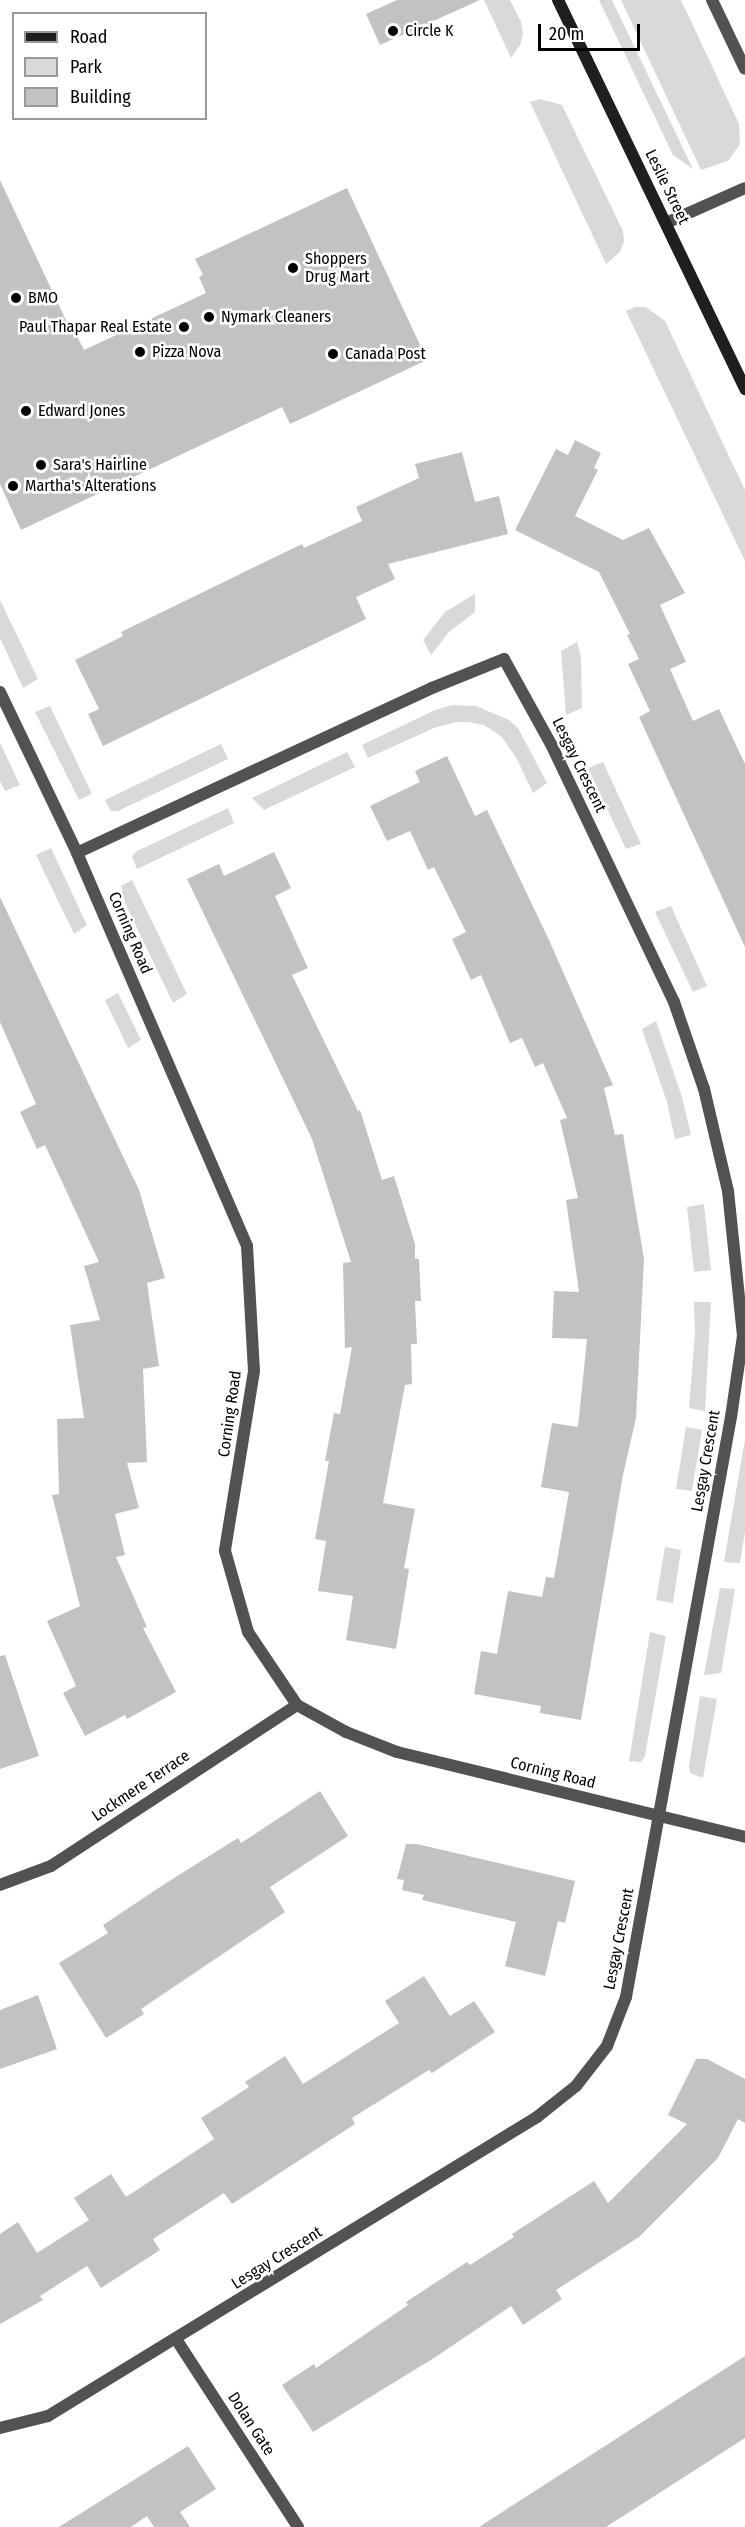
<!DOCTYPE html>
<html>
<head>
<meta charset="utf-8">
<style>
	body { margin:0 }
	#map { position:relative; width:745px; height:2527px; overflow:hidden; background:#fff; font-family:"Fira Sans Condensed",sans-serif }
	div>[style] { position:absolute }
	[style*='--x'] { left:calc(var(--x)*1px); top:calc(var(--y)*1px); width:calc(var(--w)*1px); rotate:calc(var(--a)*1deg) }
	.green>* { inset:0; background:#d9d9d9 }
	.building>* { inset:0; background:#c2c2c2 }
	.street>* { height:12px; margin:-6px; padding:0 6px; transform-origin:6px; border-radius:6px; background:#525252 }
	.secondary>* { height:12px; margin:-6px; padding:0 6px; transform-origin:6px; border-radius:6px; background:#1f1f1f }
	.dots>* { width:16px; height:16px; translate:-50% -50%; box-sizing:border-box; border:3px solid #fff; border-radius:50% }
	span { translate:-50% -50%; white-space:nowrap; text-align:center; line-height:1.15; -webkit-text-stroke:5px #fff; paint-order:stroke }
	.poi-label { font-size:16px; color:#000 }
	.left { translate:0 -50%; text-align:left }
	.right { translate:-100% -50%; text-align:right }
	.street-label { font-size:16px; color:#000 }
	.legend { position:absolute; left:12px; top:12px; width:195px; height:108px; box-sizing:border-box; background:#fff; border:2px solid #999; margin:0; padding:8px 10px; list-style:none; font-size:18px; color:#000 }
	.legend li { display:flex; align-items:center; gap:12px; height:30px }
	.legend b { width:30px; border:2px solid #999 }
	.scale { position:absolute; left:538px; top:24px; width:102px; height:27px; box-sizing:border-box; border:3px solid #000; border-top:0; padding-left:8px; font-size:18px; line-height:21px; white-space:nowrap; color:#000; -webkit-text-stroke:4px #fff; paint-order:stroke }
</style>
</head>
<body>
<div id="map">
	<div class="green">
		<i style="clip-path:polygon(484px 0,510px 0,521px 22px,523px 34px,520px 45px,511px 58px)"></i>
		<i style="clip-path:polygon(599px 0,612px 0,693px 169px,673px 155px)"></i>
		<i style="clip-path:polygon(621px 0,681px 0,739px 124px,740px 144px,728px 161px,701px 170px)"></i>
		<i style="clip-path:polygon(540px 99px,562px 105px,623px 231px,624px 241px,620px 252px,606px 264px,530px 102px)"></i>
		<i style="clip-path:polygon(635px 307px,646px 307px,665px 321px,745px 490px,745px 561px,626px 311px)"></i>
		<i style="clip-path:polygon(475px 594px,475px 612px,449px 632px,431px 655px,423px 640px,445px 612px)"></i>
		<i style="clip-path:polygon(0 600px,38px 679px,23px 688px,0 638px)"></i>
		<i style="clip-path:polygon(577px 642px,581px 657px,582px 708px,566px 715px,561px 651px)"></i>
		<i style="clip-path:polygon(452px 705px,476px 706px,509px 720px,518px 728px,547px 783px,533px 793px,517px 759px,501px 736px,484px 725px,468px 722px,456px 722px,434px 728px,368px 758px,362px 745px,435px 710px)"></i>
		<i style="clip-path:polygon(50px 706px,92px 794px,79px 800px,35px 712px)"></i>
		<i style="clip-path:polygon(0 743px,20px 785px,5px 791px,0 781px)"></i>
		<i style="clip-path:polygon(221px 744px,228px 759px,118px 811px,111px 811px,105px 800px)"></i>
		<i style="clip-path:polygon(347px 752px,355px 767px,264px 810px,252px 798px)"></i>
		<i style="clip-path:polygon(603px 762px,641px 844px,626px 849px,588px 768px)"></i>
		<i style="clip-path:polygon(228px 808px,234px 823px,137px 869px,132px 856px,137px 851px)"></i>
		<i style="clip-path:polygon(51px 848px,87px 925px,74px 934px,36px 855px)"></i>
		<i style="clip-path:polygon(132px 880px,187px 994px,173px 1003px,125px 903px,121px 886px)"></i>
		<i style="clip-path:polygon(671px 906px,707px 986px,693px 992px,655px 912px)"></i>
		<i style="clip-path:polygon(118px 993px,141px 1040px,128px 1048px,105px 1000px)"></i>
		<i style="clip-path:polygon(656px 1021px,682px 1097px,691px 1135px,675px 1139px,667px 1102px,642px 1029px)"></i>
		<i style="clip-path:polygon(704px 1204px,711px 1270px,694px 1272px,687px 1207px)"></i>
		<i style="clip-path:polygon(694px 1302px,711px 1302px,705px 1411px,689px 1408px,695px 1333px)"></i>
		<i style="clip-path:polygon(686px 1427px,702px 1430px,692px 1491px,676px 1489px)"></i>
		<i style="clip-path:polygon(745px 1439px,745px 1532px,740px 1563px,724px 1562px)"></i>
		<i style="clip-path:polygon(665px 1547px,681px 1550px,673px 1603px,656px 1600px)"></i>
		<i style="clip-path:polygon(720px 1588px,735px 1589px,721px 1673px,704px 1675px)"></i>
		<i style="clip-path:polygon(650px 1632px,666px 1636px,645px 1756px,641px 1762px,629px 1761px)"></i>
		<i style="clip-path:polygon(700px 1696px,717px 1699px,703px 1778px,690px 1773px,689px 1766px)"></i>
	</div>
	<div class="building">
		<i style="clip-path:polygon(397px 0,480px 0,380px 45px,366px 14px)"></i>
		<i style="clip-path:polygon(0 180px,72px 333px,75px 332px,84px 350px,206px 293px,199px 277px,203px 275px,195px 259px,347px 188px,427px 360px,290px 424px,282px 407px,21px 530px,0 484px)"></i>
		<i style="clip-path:polygon(575px 440px,601px 453px,594px 468px,598px 470px,575px 516px,623px 540px,649px 528px,685px 593px,660px 605px,686px 662px,670px 669px,693px 721px,719px 709px,745px 764px,745px 947px,639px 717px,650px 711px,628px 664px,639px 659px,627px 635px,630px 634px,599px 572px,515px 530px,556px 449px,568px 455px)"></i>
		<i style="clip-path:polygon(462px 452px,475px 502px,499px 496px,508px 534px,388px 564px,395px 579px,356px 597px,366px 619px,103px 746px,88px 714px,99px 709px,75px 660px,123px 636px,121px 632px,232px 578px,302px 544px,304px 548px,362px 521px,356px 507px,419px 478px,415px 464px)"></i>
		<i style="clip-path:polygon(447px 756px,475px 816px,487px 810px,549px 940px,613px 1085px,604px 1088px,615px 1135px,623px 1134px,644px 1259px,636px 1418px,623px 1475px,581px 1720px,540px 1713px,541px 1706px,474px 1694px,481px 1651px,497px 1654px,508px 1591px,542px 1597px,546px 1577px,554px 1578px,569px 1492px,541px 1487px,552px 1423px,578px 1427px,587px 1339px,552px 1338px,554px 1291px,579px 1292px,566px 1200px,578px 1198px,560px 1120px,567px 1118px,543px 1063px,535px 1067px,522px 1038px,510px 1043px,481px 975px,471px 980px,452px 939px,466px 932px,434px 867px,428px 870px,410px 831px,387px 841px,370px 806px,420px 782px,415px 771px)"></i>
		<i style="clip-path:polygon(274px 852px,291px 888px,275px 896px,308px 968px,292px 975px,343px 1080px,358px 1111px,360px 1110px,382px 1180px,394px 1176px,415px 1244px,415px 1259px,419px 1259px,421px 1301px,415px 1301px,417px 1344px,411px 1344px,412px 1384px,405px 1385px,383px 1503px,415px 1509px,404px 1568px,409px 1569px,396px 1649px,346px 1640px,353px 1596px,318px 1591px,326px 1541px,315px 1539px,329px 1461px,325px 1461px,334px 1413px,340px 1414px,352px 1347px,345px 1348px,343px 1263px,351px 1262px,312px 1139px,187px 879px,219px 864px,224px 876px)"></i>
		<i style="clip-path:polygon(0 897px,139px 1190px,165px 1278px,147px 1283px,159px 1366px,143px 1369px,147px 1462px,127px 1463px,139px 1508px,115px 1514px,125px 1555px,116px 1557px,147px 1627px,143px 1628px,176px 1692px,127px 1719px,125px 1715px,85px 1736px,63px 1693px,76px 1686px,47px 1621px,80px 1606px,52px 1495px,59px 1494px,57px 1419px,84px 1418px,70px 1325px,100px 1320px,84px 1266px,99px 1262px,45px 1145px,37px 1149px,20px 1112px,36px 1104px,0 1022px)"></i>
		<i style="clip-path:polygon(5px 1655px,39px 1756px,0 1769px,0 1656px)"></i>
		<i style="clip-path:polygon(320px 1791px,348px 1836px,270px 1887px,285px 1912px,141px 2009px,144px 2014px,106px 2038px,59px 1963px,108px 1933px,103px 1925px,163px 1885px,238px 1838px,241px 1843px)"></i>
		<i style="clip-path:polygon(406px 1844px,417px 1844px,575px 1881px,565px 1923px,558px 1921px,545px 1976px,505px 1966px,516px 1922px,422px 1900px,424px 1895px,402px 1890px,404px 1880px,397px 1879px)"></i>
		<i style="clip-path:polygon(424px 1976px,450px 2016px,474px 2001px,495px 2032px,432px 2073px,429px 2070px,352px 2118px,355px 2124px,232px 2204px,224px 2193px,153px 2239px,160px 2250px,101px 2288px,87px 2266px,40px 2296px,43px 2300px,0 2324px,0 2234px,18px 2222px,37px 2253px,89px 2220px,74px 2198px,111px 2174px,126px 2197px,214px 2139px,201px 2118px,249px 2087px,245px 2082px,285px 2056px,303px 2084px,399px 2023px,385px 2001px)"></i>
		<i style="clip-path:polygon(38px 1995px,57px 2049px,0 2069px,0 2010px)"></i>
		<i style="clip-path:polygon(696px 2059px,707px 2059px,745px 2079px,745px 2123px,738px 2119px,718px 2158px,639px 2237px,556px 2290px,562px 2299px,523px 2325px,511px 2306px,434px 2358px,313px 2432px,282px 2385px,314px 2364px,316px 2368px,408px 2305px,406px 2302px,467px 2262px,470px 2265px,514px 2237px,512px 2234px,594px 2181px,608px 2203px,687px 2124px,668px 2115px)"></i>
		<i style="clip-path:polygon(745px 2356px,745px 2438px,692px 2472px,606px 2527px,479px 2527px)"></i>
		<i style="clip-path:polygon(188px 2446px,216px 2489px,180px 2512px,190px 2527px,154px 2527px,147px 2516px,131px 2527px,59px 2527px)"></i>
	</div>
	<div class="street">
		<i style="--x:712;--y:0;--w:76;--a:64.4"></i>
		<i style="--x:666;--y:223;--w:86;--a:-23.9"></i>
		<i style="--x:0;--y:692;--w:178;--a:64.4"></i>
		<i style="--x:77;--y:853;--w:428;--a:66.6"></i>
		<i style="--x:247;--y:1246;--w:125;--a:86.8"></i>
		<i style="--x:254;--y:1371;--w:182;--a:99.2"></i>
		<i style="--x:225;--y:1551;--w:84;--a:74.1"></i>
		<i style="--x:248;--y:1632;--w:88;--a:56.1"></i>
		<i style="--x:297;--y:1705;--w:56;--a:28.9"></i>
		<i style="--x:346;--y:1732;--w:55;--a:21.4"></i>
		<i style="--x:397;--y:1752;--w:358;--a:13.7"></i>
		<i style="--x:0;--y:1885;--w:54;--a:-20.4"></i>
		<i style="--x:51;--y:1866;--w:294;--a:-33.2"></i>
		<i style="--x:176;--y:2339;--w:224;--a:57"></i>
		<i style="--x:0;--y:2428;--w:49;--a:-14"></i>
		<i style="--x:48;--y:2416;--w:573;--a:-31.44"></i>
		<i style="--x:537;--y:2117;--w:50;--a:-38.5"></i>
		<i style="--x:576;--y:2086;--w:51;--a:-52.2"></i>
		<i style="--x:607;--y:2046;--w:53;--a:-68.8"></i>
		<i style="--x:626;--y:1997;--w:589;--a:-79.74"></i>
		<i style="--x:731;--y:1417;--w:82;--a:-81.6"></i>
		<i style="--x:743;--y:1336;--w:146;--a:-95.9"></i>
		<i style="--x:728;--y:1191;--w:105;--a:-103.2"></i>
		<i style="--x:704;--y:1089;--w:92;--a:-109"></i>
		<i style="--x:674;--y:1002;--w:284;--a:-115.5"></i>
		<i style="--x:552;--y:746;--w:99;--a:-118.9"></i>
		<i style="--x:504;--y:659;--w:78;--a:158.1"></i>
		<i style="--x:432;--y:688;--w:391;--a:155.1"></i>
	</div>
	<div class="secondary">
		<i style="--x:558;--y:0;--w:432;--a:64.3"></i>
	</div>
	<div class="dots">
		<i style="left:393px;top:31px;background:#000"></i>
		<i style="left:293px;top:268px;background:#000"></i>
		<i style="left:16px;top:298px;background:#000"></i>
		<i style="left:209px;top:317px;background:#000"></i>
		<i style="left:184px;top:327px;background:#000"></i>
		<i style="left:140px;top:352px;background:#000"></i>
		<i style="left:333px;top:354px;background:#000"></i>
		<i style="left:26px;top:411px;background:#000"></i>
		<i style="left:41px;top:465px;background:#000"></i>
		<i style="left:13px;top:486px;background:#000"></i>
	</div>
	<div class="poi-label">
		<span class="left" style="left:405px;top:31px">Circle K</span>
		<span class="left" style="left:305px;top:268px">Shoppers<br>Drug Mart</span>
		<span class="left" style="left:28px;top:298px">BMO</span>
		<span class="left" style="left:221px;top:317px">Nymark Cleaners</span>
		<span class="right" style="left:172px;top:327px">Paul Thapar Real Estate</span>
		<span class="left" style="left:152px;top:352px">Pizza Nova</span>
		<span class="left" style="left:345px;top:354px">Canada Post</span>
		<span class="left" style="left:38px;top:411px">Edward Jones</span>
		<span class="left" style="left:53px;top:465px">Sara's Hairline</span>
		<span class="left" style="left:25px;top:486px">Martha's Alterations</span>
	</div>
	<div class="street-label">
		<span style="left:667px;top:187px;rotate:64deg">Leslie Street</span>
		<span style="left:579px;top:765px;rotate:64deg">Lesgay Crescent</span>
		<span style="left:130px;top:933px;rotate:67deg">Corning Road</span>
		<span style="left:230px;top:1414px;rotate:-82deg">Corning Road</span>
		<span style="left:706px;top:1461px;rotate:-80deg">Lesgay Crescent</span>
		<span style="left:553px;top:1773px;rotate:14deg">Corning Road</span>
		<span style="left:141px;top:1786px;rotate:-34deg">Lockmere Terrace</span>
		<span style="left:619px;top:1939px;rotate:-79deg">Lesgay Crescent</span>
		<span style="left:277px;top:2258px;rotate:-32deg">Lesgay Crescent</span>
		<span style="left:251px;top:2424px;rotate:57deg">Dolan Gate</span>
	</div>
	<ul class="legend">
	<li><b style="height:8px;background:#1f1f1f"></b>Road</li>
	<li><b style="height:16px;background:#d9d9d9"></b>Park</li>
	<li><b style="height:16px;background:#c2c2c2"></b>Building</li>
	</ul>
	<div class="scale">20 m</div>
</div>
</body>
</html>
